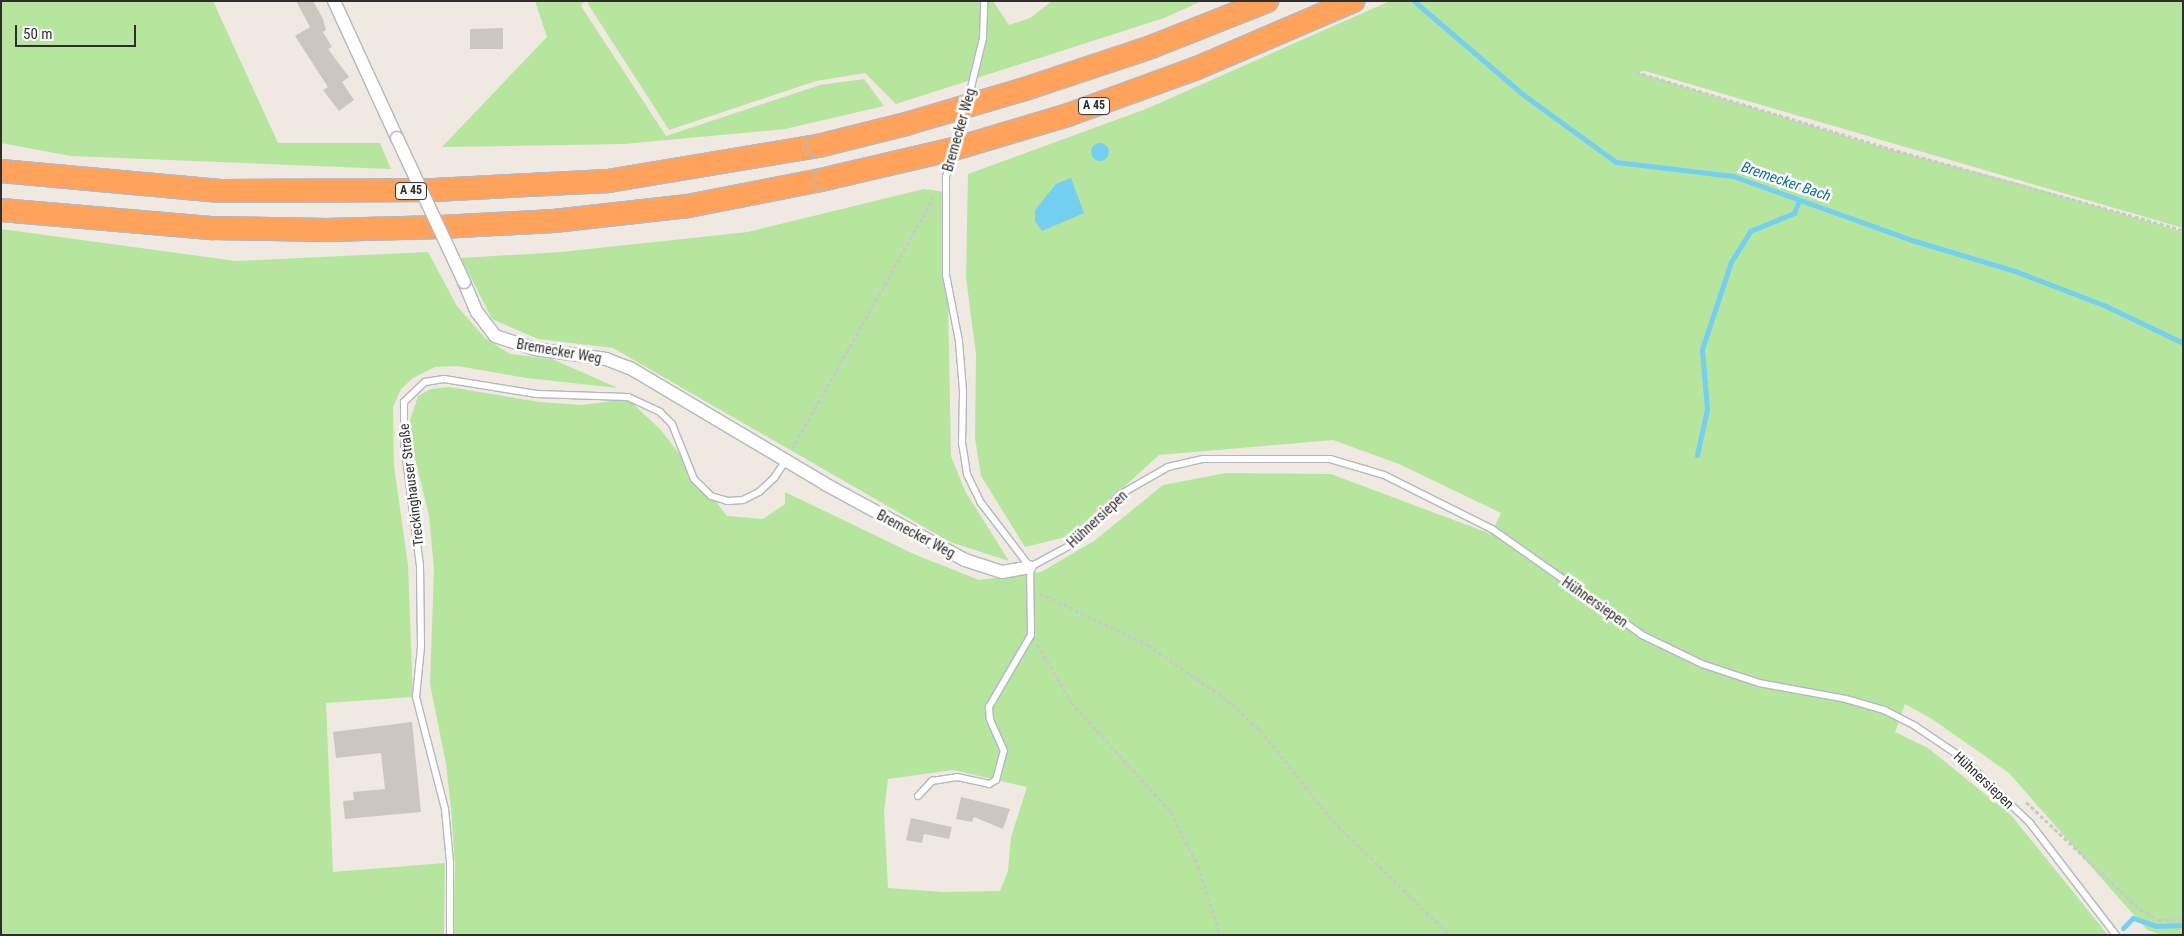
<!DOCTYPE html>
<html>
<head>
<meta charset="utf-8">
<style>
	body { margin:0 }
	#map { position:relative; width:2184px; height:936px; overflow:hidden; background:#efe9e1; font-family:"Roboto Condensed",sans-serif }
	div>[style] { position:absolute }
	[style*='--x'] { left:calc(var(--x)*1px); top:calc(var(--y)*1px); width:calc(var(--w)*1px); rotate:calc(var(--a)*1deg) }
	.green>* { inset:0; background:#b6e59e }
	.water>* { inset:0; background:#75cff0 }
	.round { border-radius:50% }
	.stream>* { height:5px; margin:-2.5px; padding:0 2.5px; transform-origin:2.5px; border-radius:2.5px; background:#75cff0 }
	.building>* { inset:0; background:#cbc7bf }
	.path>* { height:3px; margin-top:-1.5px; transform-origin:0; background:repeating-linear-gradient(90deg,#c9c9c9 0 4px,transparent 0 6.5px) }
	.roads { filter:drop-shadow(1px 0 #b4b7c1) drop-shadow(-1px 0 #b4b7c1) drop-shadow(0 1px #b4b7c1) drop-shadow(0 -1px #b4b7c1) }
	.service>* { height:6px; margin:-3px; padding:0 3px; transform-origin:3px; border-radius:3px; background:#fff }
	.minor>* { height:12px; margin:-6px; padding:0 6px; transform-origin:6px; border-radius:6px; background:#fff }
	.motorway>* { height:22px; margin:-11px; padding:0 11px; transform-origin:11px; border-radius:11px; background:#ffa35c }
	.bridges { filter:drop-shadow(1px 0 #b4b7c1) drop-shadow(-1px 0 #b4b7c1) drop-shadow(0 1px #b4b7c1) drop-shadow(0 -1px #b4b7c1) }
	.minor-bridge>* { height:12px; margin:-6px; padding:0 6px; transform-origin:6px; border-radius:6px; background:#fff }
	.motorway-bridge>* { height:22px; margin:-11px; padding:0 11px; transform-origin:11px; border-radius:11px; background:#ffa35c }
	span { translate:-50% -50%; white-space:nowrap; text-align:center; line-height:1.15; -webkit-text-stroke:5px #fff; paint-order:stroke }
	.shield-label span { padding:1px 4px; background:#fff; border:1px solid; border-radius:4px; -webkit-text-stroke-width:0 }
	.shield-label { font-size:12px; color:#2e2e2e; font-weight:700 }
	.street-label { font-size:14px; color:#2e2e2e }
	.water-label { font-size:15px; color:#0d6fa3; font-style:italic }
	.frame { position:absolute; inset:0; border:2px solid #2e2e2e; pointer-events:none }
	.scale { position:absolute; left:15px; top:25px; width:121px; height:22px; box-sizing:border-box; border:2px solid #2e2e2e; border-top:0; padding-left:6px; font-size:15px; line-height:18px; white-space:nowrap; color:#2e2e2e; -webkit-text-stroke:4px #fff; paint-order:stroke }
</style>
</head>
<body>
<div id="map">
	<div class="green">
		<i style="clip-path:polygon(1px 1px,213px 1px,278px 143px,380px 143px,391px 169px,71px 156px,1px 143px)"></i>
		<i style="clip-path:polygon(535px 1px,584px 1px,581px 6px,666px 136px,820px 85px,864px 79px,884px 106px,785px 129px,624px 144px,442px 147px,547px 37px)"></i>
		<i style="clip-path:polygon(589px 1px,993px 1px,1009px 25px,1030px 18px,1052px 1px,1202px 1px,1164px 18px,896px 104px,865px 73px,816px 81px,669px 130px,588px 4px)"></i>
		<i style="clip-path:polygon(evenodd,1390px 1px,2183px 1px,2183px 228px,1645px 71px,1636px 72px,1884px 148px,2021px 184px,2183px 232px,2183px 935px,2163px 935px,2147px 930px,2009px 773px,1932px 719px,1905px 704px,1895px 732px,1928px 748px,2011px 815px,2108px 935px,453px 935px,455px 864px,451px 808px,446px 764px,430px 684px,434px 569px,429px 516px,411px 442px,410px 420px,418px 396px,431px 389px,449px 387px,540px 402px,582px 405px,628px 399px,661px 430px,727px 516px,763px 519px,785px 504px,785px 492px,916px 555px,979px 580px,1041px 572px,1094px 541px,1163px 485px,1226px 473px,1331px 474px,1491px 534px,1501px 513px,1399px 464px,1333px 440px,1159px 455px,1070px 536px,1025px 547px,981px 476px,975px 438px,976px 355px,966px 277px,968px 174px,1146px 109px,1390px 1px,953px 770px,1027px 787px,1011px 837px,1008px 871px,1000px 891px,942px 892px,888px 888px,884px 812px,888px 779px,953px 770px)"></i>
		<i style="clip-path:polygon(924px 189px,946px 192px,951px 456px,965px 491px,1009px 561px,950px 542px,613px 348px,538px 339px,492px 319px,461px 258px,561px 252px,748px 232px)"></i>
		<i style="clip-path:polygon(1px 229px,236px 261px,428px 252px,457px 306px,485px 338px,510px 354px,552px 359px,618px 388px,526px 378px,458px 366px,435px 367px,413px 378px,401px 389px,393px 407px,394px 466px,408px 565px,413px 697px,326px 703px,333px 872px,445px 863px,444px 935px,1px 935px)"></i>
	</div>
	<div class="water">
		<i class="round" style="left:1091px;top:143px;width:18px;height:18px"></i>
		<i style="clip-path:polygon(1071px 178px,1084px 213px,1042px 231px,1035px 221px,1035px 210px,1056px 184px)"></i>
	</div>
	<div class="stream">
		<i style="--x:1414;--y:1;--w:146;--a:40.6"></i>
		<i style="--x:1525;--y:96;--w:112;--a:36"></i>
		<i style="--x:1616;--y:162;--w:118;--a:6.8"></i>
		<i style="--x:1733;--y:176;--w:193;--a:19.7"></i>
		<i style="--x:1915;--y:241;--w:104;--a:16.7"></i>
		<i style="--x:2015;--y:271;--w:97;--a:21"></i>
		<i style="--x:2106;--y:306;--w:85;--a:25.7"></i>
		<i style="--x:1697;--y:455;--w:47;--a:-77.7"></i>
		<i style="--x:1707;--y:409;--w:60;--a:-94.8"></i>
		<i style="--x:1702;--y:349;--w:92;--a:-71.6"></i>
		<i style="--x:1731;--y:262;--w:36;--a:-58"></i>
		<i style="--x:1750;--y:231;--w:48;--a:-22.2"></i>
		<i style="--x:1794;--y:213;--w:14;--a:-69"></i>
		<i style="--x:2123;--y:928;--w:14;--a:-45"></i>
		<i style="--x:2133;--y:918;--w:24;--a:19"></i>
		<i style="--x:2156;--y:926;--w:27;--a:-2"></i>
	</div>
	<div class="building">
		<i style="clip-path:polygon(296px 1px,313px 1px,323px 19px,326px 30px,323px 32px,332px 47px,328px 49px,349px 77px,342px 82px,354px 100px,339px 111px,323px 90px,328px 87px,295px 36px,310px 27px)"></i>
		<i style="clip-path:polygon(503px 28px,503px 49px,470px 49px,470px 29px)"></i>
		<i style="clip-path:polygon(412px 722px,421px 812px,345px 819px,343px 801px,354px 800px,353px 792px,385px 789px,381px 753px,336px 758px,333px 732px)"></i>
		<i style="clip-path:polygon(961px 797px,1010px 809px,1003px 829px,974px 817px,972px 822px,956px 819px)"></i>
		<i style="clip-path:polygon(911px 818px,952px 827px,949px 839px,924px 834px,922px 843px,906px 840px)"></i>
	</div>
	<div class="path">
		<i style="--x:1636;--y:72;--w:259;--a:16.8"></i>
		<i style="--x:1884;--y:147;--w:310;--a:15.5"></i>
		<i style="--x:792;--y:449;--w:289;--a:-60.6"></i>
		<i style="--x:1040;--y:593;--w:120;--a:25.7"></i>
		<i style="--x:1148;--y:645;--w:96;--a:34.8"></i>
		<i style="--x:1227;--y:700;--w:45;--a:42.3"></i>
		<i style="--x:1260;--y:730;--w:117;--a:51.3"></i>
		<i style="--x:1333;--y:821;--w:163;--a:44.3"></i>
		<i style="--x:1037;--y:644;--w:67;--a:59.6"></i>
		<i style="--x:1071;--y:702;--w:149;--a:47.7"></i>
		<i style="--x:1171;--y:812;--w:60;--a:63.4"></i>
		<i style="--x:1198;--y:866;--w:72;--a:72.3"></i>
		<i style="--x:2026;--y:802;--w:156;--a:43.2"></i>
		<i style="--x:2140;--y:909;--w:21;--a:31"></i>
		<i style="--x:2158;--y:920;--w:25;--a:-2"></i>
	</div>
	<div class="roads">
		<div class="service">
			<i style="--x:968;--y:100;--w:64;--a:-76.4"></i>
			<i style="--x:983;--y:38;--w:37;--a:-88"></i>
			<i style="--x:956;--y:144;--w:33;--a:-76"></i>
			<i style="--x:1030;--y:567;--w:44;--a:-28.3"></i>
			<i style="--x:1069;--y:546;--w:74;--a:-45"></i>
			<i style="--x:1121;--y:494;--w:54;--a:-29.9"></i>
			<i style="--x:1168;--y:467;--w:36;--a:-13"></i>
			<i style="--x:1203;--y:459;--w:127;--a:0"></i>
			<i style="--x:1330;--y:459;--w:56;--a:16.5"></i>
			<i style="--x:1384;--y:475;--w:121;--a:26.6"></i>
			<i style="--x:1492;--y:529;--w:184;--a:35.2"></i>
			<i style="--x:1642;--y:635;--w:67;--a:25.8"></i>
			<i style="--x:1702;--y:664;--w:60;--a:18.4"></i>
			<i style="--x:1759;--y:683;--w:88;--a:10.4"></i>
			<i style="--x:1846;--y:699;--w:40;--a:16"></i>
			<i style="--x:1884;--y:710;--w:35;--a:27"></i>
			<i style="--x:1915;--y:726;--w:55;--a:34"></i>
			<i style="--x:1961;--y:757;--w:95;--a:43.7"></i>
			<i style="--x:2030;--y:823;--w:141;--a:52.5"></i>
			<i style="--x:918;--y:796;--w:21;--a:-47"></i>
			<i style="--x:932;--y:781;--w:25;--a:-9"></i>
			<i style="--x:957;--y:777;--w:33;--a:12"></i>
			<i style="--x:989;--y:784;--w:8;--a:-30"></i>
			<i style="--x:996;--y:780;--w:30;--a:-75"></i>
			<i style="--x:1004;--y:751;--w:35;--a:-114"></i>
			<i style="--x:990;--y:719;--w:12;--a:-95"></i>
			<i style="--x:989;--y:707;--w:83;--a:-59.7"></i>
			<i style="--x:1031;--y:635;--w:68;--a:-90.8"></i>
			<i style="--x:1030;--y:567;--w:81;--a:-127.4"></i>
			<i style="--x:981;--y:503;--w:32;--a:-116"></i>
			<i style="--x:967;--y:474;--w:30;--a:-99"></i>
			<i style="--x:962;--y:444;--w:53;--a:-88.9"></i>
			<i style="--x:963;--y:391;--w:50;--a:-94.6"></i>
			<i style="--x:959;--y:341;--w:67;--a:-101.1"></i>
			<i style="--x:946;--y:275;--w:98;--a:-90"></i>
			<i style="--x:946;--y:177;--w:25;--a:-74"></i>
			<i style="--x:450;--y:935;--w:73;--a:-90"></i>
			<i style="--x:450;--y:862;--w:53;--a:-95.4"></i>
			<i style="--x:445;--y:809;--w:116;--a:-104.5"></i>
			<i style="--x:416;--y:697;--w:50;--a:-84.3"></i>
			<i style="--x:421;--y:647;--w:81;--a:-90.7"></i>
			<i style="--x:420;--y:566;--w:124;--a:-97.4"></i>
			<i style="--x:404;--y:443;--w:41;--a:-90"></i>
			<i style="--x:404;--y:402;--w:29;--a:-44"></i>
			<i style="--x:425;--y:382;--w:19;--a:-9"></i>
			<i style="--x:444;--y:379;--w:94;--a:9.2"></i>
			<i style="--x:537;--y:394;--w:91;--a:1.9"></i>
			<i style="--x:628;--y:397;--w:35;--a:25"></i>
			<i style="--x:660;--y:412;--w:17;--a:45"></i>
			<i style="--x:672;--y:424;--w:59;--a:68.2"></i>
			<i style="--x:694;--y:479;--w:24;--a:45"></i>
			<i style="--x:711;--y:496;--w:17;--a:17"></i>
			<i style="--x:727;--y:501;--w:16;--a:-4"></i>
			<i style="--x:743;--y:500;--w:18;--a:-27"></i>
			<i style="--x:759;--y:492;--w:21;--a:-43"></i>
			<i style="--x:774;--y:478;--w:22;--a:-56"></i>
		</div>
		<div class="minor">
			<i style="--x:334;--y:1;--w:151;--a:65.3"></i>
			<i style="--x:464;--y:282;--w:33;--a:67"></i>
			<i style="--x:477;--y:312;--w:30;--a:53"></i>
			<i style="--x:495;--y:336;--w:42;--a:18"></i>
			<i style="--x:535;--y:349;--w:72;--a:8"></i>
			<i style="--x:606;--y:359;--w:26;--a:21"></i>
			<i style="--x:630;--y:368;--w:227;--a:30.7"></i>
			<i style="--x:825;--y:484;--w:159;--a:28.5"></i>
			<i style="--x:965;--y:560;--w:39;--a:18"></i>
			<i style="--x:1002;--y:572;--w:28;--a:-10"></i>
		</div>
		<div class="motorway">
			<i style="--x:1;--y:171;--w:220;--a:5.2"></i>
			<i style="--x:220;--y:191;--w:214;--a:-0.3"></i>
			<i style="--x:434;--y:190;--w:174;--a:-3"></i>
			<i style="--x:608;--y:181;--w:213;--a:-9.5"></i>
			<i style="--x:1;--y:210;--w:213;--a:4.9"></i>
			<i style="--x:213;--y:228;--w:114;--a:1"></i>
			<i style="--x:327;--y:230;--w:114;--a:-1.5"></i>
			<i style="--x:441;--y:227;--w:113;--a:-3"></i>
			<i style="--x:554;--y:221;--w:135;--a:-6.4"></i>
			<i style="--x:688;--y:206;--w:140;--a:-11.1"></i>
		</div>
	</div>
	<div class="bridges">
		<div class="minor-bridge">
			<i style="--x:397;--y:138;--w:159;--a:65"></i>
		</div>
		<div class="motorway-bridge">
			<i style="--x:818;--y:146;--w:91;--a:-14"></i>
			<i style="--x:906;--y:124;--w:127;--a:-16.4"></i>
			<i style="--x:1028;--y:88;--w:130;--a:-18.4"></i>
			<i style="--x:1151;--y:47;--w:125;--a:-21.6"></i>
			<i style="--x:825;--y:179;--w:132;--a:-13.1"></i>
			<i style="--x:954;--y:149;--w:119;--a:-16.6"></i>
			<i style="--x:1068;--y:115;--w:137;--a:-20"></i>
			<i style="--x:1197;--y:68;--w:170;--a:-23.2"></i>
		</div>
	</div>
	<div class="shield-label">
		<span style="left:1094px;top:106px">A 45</span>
		<span style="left:411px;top:191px">A 45</span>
	</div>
	<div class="street-label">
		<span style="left:959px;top:130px;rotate:-74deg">Bremecker Weg</span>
		<span style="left:559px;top:351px;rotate:10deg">Bremecker Weg</span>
		<span style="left:411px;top:485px;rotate:-97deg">Treckinghauser Straße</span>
		<span style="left:1097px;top:519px;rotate:-43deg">Hühnersiepen</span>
		<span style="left:916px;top:534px;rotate:28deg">Bremecker Weg</span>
		<span style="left:1595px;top:602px;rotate:35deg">Hühnersiepen</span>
		<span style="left:1984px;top:780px;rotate:43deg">Hühnersiepen</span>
	</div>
	<div class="water-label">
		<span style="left:1786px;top:182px;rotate:19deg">Bremecker Bach</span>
	</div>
	<div class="frame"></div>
	<div class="scale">50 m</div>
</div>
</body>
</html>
